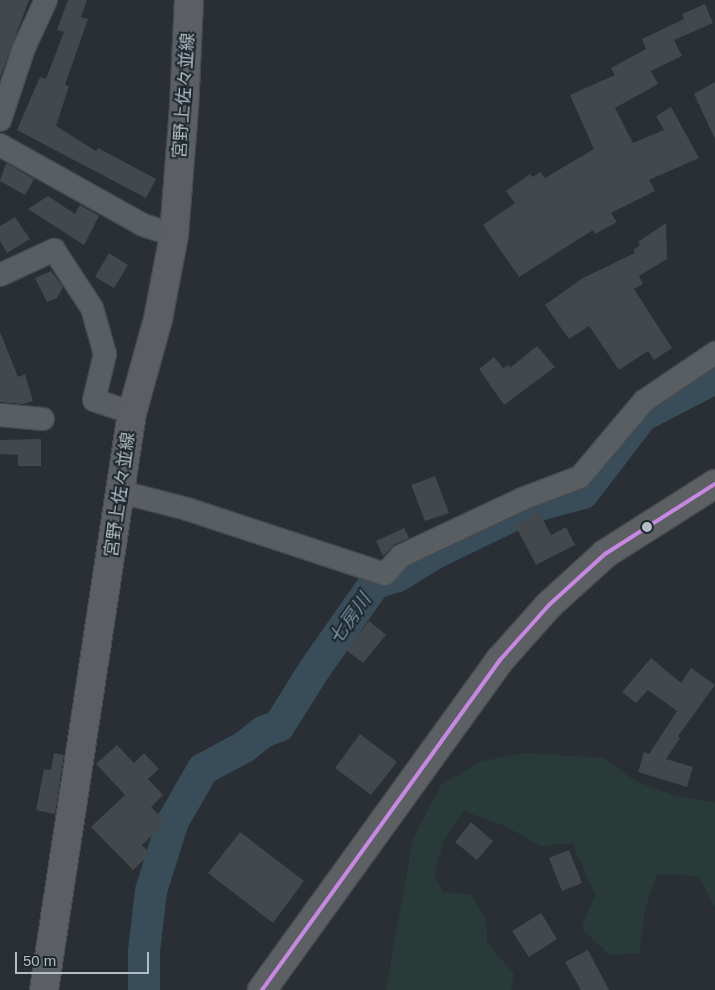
<!DOCTYPE html>
<html>
<head>
<meta charset="utf-8">
<style>
	body { margin:0 }
	#map { position:relative; width:715px; height:990px; overflow:hidden; background:#292f34; font-family:Helvetica,"Noto Sans JP",sans-serif }
	div>[style] { position:absolute }
	[style*='--x'] { left:calc(var(--x)*1px); top:calc(var(--y)*1px); width:calc(var(--w)*1px); rotate:calc(var(--a)*1deg) }
	.green>* { inset:0; background:#293b38 }
	.river>* { height:32px; margin:-16px; padding:0 16px; transform-origin:16px; border-radius:16px; background:#384c59 }
	.building>* { inset:0; background:#42484c }
	.roads { filter:drop-shadow(1px 0 #464b4f) drop-shadow(-1px 0 #464b4f) drop-shadow(0 1px #464b4f) drop-shadow(0 -1px #464b4f) }
	.minor>* { height:22px; margin:-11px; padding:0 11px; transform-origin:11px; border-radius:11px; background:#585e62 }
	.major>* { height:28px; margin:-14px; padding:0 14px; transform-origin:14px; border-radius:14px; background:#5b5f63 }
	.highway>* { height:28px; margin:-14px; padding:0 14px; transform-origin:14px; border-radius:14px; background:#5d6062 }
	.bus-1>* { height:4px; margin:-2px; padding:0 2px; transform-origin:2px; border-radius:2px; background:#c787e3 }
	.dots>* { width:14px; height:14px; translate:-50% -50%; box-sizing:border-box; border:2px solid #1d272d; border-radius:50% }
	span { translate:-50% -50%; white-space:nowrap; text-align:center; line-height:1.15; -webkit-text-stroke:4px #1d272d; paint-order:stroke }
	.street-label { font-size:18px; color:#b3bdc4 }
	.water-label { font-size:19px; color:#7793a4; font-style:italic }
	.scale { position:absolute; left:15px; top:952px; width:134px; height:22px; box-sizing:border-box; border:2px solid #b3bdc4; border-top:0; padding-left:6px; font-size:15px; line-height:18px; white-space:nowrap; color:#b3bdc4; -webkit-text-stroke:4px #1d272d; paint-order:stroke }
</style>
</head>
<body>
<div id="map">
	<div class="green">
		<i style="clip-path:polygon(527px 753px,603px 758px,637px 782px,674px 795px,715px 803px,715px 908px,699px 876px,657px 874px,645px 909px,639px 953px,610px 955px,582px 928px,595px 895px,572px 843px,541px 846px,505px 826px,464px 811px,444px 840px,434px 875px,443px 892px,471px 895px,486px 919px,487px 943px,514px 974px,511px 990px,386px 990px,413px 839px,441px 785px,482px 761px)"></i>
	</div>
	<div class="river">
		<i style="--x:144;--y:990;--w:39;--a:-90"></i>
		<i style="--x:144;--y:951;--w:60;--a:-83.3"></i>
		<i style="--x:151;--y:891;--w:73;--a:-72.6"></i>
		<i style="--x:173;--y:821;--w:60;--a:-60"></i>
		<i style="--x:203;--y:769;--w:47;--a:-28.2"></i>
		<i style="--x:244;--y:747;--w:24;--a:-38"></i>
		<i style="--x:263;--y:732;--w:17;--a:-21"></i>
		<i style="--x:279;--y:726;--w:66;--a:-58"></i>
		<i style="--x:314;--y:670;--w:106;--a:-55"></i>
		<i style="--x:375;--y:583;--w:24;--a:-17"></i>
		<i style="--x:398;--y:576;--w:39;--a:-32"></i>
		<i style="--x:431;--y:555;--w:108;--a:-25.9"></i>
		<i style="--x:528;--y:508;--w:57;--a:-15.3"></i>
		<i style="--x:583;--y:493;--w:97;--a:-52.5"></i>
		<i style="--x:642;--y:416;--w:82;--a:-27.5"></i>
	</div>
	<div class="building">
		<i style="clip-path:polygon(0 0,29px 0,0 78px)"></i>
		<i style="clip-path:polygon(68px 0,87px 0,81px 17px,88px 19px,65px 85px,69px 86px,56px 126px,96px 151px,98px 148px,156px 179px,146px 198px,17px 130px,40px 77px,46px 79px,64px 32px,57px 30px)"></i>
		<i style="clip-path:polygon(705px 4px,713px 23px,674px 40px,682px 56px,651px 71px,658px 84px,615px 108px,633px 143px,664px 130px,656px 116px,671px 107px,699px 158px,649px 180px,655px 191px,611px 213px,617px 222px,595px 234px,593px 230px,519px 277px,483px 225px,515px 203px,506px 191px,530px 174px,533px 177px,540px 172px,545px 178px,594px 149px,570px 95px,615px 75px,611px 68px,646px 49px,642px 39px,684px 19px,682px 14px)"></i>
		<i style="clip-path:polygon(715px 82px,715px 139px,694px 94px)"></i>
		<i style="clip-path:polygon(6px 163px,34px 179px,25px 195px,0 181px)"></i>
		<i style="clip-path:polygon(48px 196px,75px 214px,80px 205px,99px 216px,84px 245px,28px 209px)"></i>
		<i style="clip-path:polygon(15px 217px,30px 239px,7px 253px,0 241px,0 226px)"></i>
		<i style="clip-path:polygon(666px 223px,667px 259px,639px 276px,643px 284px,634px 289px,672px 348px,654px 360px,648px 351px,619px 370px,589px 326px,569px 339px,545px 305px,583px 278px,635px 253px,633px 250px,640px 245px,638px 242px)"></i>
		<i style="clip-path:polygon(109px 253px,128px 265px,114px 288px,95px 277px)"></i>
		<i style="clip-path:polygon(51px 271px,63px 287px,57px 298px,47px 302px,35px 278px)"></i>
		<i style="clip-path:polygon(0 332px,18px 377px,25px 374px,33px 401px,23px 404px,0 402px)"></i>
		<i style="clip-path:polygon(537px 346px,555px 367px,504px 405px,479px 369px,494px 357px,503px 368px,509px 365px,510px 368px)"></i>
		<i style="clip-path:polygon(41px 439px,41px 466px,18px 466px,18px 455px,0 454px,0 440px)"></i>
		<i style="clip-path:polygon(435px 476px,449px 513px,425px 521px,411px 485px)"></i>
		<i style="clip-path:polygon(539px 512px,551px 535px,566px 527px,575px 545px,536px 565px,515px 525px)"></i>
		<i style="clip-path:polygon(404px 528px,409px 538px,395px 544px,383px 556px,376px 541px)"></i>
		<i style="clip-path:polygon(369px 621px,386px 635px,363px 663px,346px 650px)"></i>
		<i style="clip-path:polygon(651px 658px,681px 683px,691px 668px,715px 685px,678px 736px,680px 738px,666px 759px,693px 767px,687px 787px,638px 772px,644px 752px,649px 754px,677px 711px,648px 690px,636px 703px,622px 692px)"></i>
		<i style="clip-path:polygon(360px 734px,397px 762px,371px 795px,335px 768px)"></i>
		<i style="clip-path:polygon(117px 745px,134px 763px,144px 753px,159px 769px,148px 779px,163px 795px,151px 807px,166px 822px,142px 845px,150px 854px,133px 870px,91px 827px,125px 795px,96px 764px)"></i>
		<i style="clip-path:polygon(54px 753px,64px 755px,55px 814px,36px 810px,44px 769px,51px 770px)"></i>
		<i style="clip-path:polygon(471px 822px,493px 841px,477px 860px,455px 842px)"></i>
		<i style="clip-path:polygon(240px 832px,304px 881px,273px 923px,208px 873px)"></i>
		<i style="clip-path:polygon(569px 850px,582px 883px,562px 891px,549px 858px)"></i>
		<i style="clip-path:polygon(541px 913px,557px 939px,529px 957px,512px 931px)"></i>
		<i style="clip-path:polygon(588px 950px,609px 990px,581px 990px,565px 962px)"></i>
	</div>
	<div class="roads">
		<div class="minor">
			<i style="--x:0;--y:120;--w:76;--a:-71.6"></i>
			<i style="--x:24;--y:48;--w:53;--a:-65.4"></i>
			<i style="--x:0;--y:145;--w:164;--a:29.2"></i>
			<i style="--x:143;--y:225;--w:33;--a:18"></i>
			<i style="--x:0;--y:275;--w:60;--a:-24.8"></i>
			<i style="--x:54;--y:250;--w:69;--a:56.8"></i>
			<i style="--x:92;--y:308;--w:48;--a:74.2"></i>
			<i style="--x:105;--y:354;--w:47;--a:103.4"></i>
			<i style="--x:94;--y:400;--w:40;--a:18.9"></i>
			<i style="--x:0;--y:415;--w:43;--a:5.3"></i>
			<i style="--x:121;--y:492;--w:68;--a:14.4"></i>
			<i style="--x:187;--y:509;--w:208;--a:18.2"></i>
			<i style="--x:385;--y:574;--w:24;--a:-48"></i>
			<i style="--x:401;--y:556;--w:134;--a:-25.2"></i>
			<i style="--x:522;--y:499;--w:62;--a:-20.8"></i>
			<i style="--x:580;--y:477;--w:99;--a:-49.9"></i>
			<i style="--x:644;--y:401;--w:86;--a:-34.1"></i>
		</div>
		<div class="major">
			<i style="--x:44;--y:990;--w:584;--a:-81.33"></i>
			<i style="--x:132;--y:413;--w:98;--a:-74.5"></i>
			<i style="--x:158;--y:319;--w:86;--a:-79.2"></i>
			<i style="--x:174;--y:235;--w:126;--a:-85.5"></i>
			<i style="--x:184;--y:109;--w:109;--a:-87.4"></i>
		</div>
		<div class="highway">
			<i style="--x:262;--y:990;--w:407;--a:-54.2"></i>
			<i style="--x:500;--y:660;--w:74;--a:-48.3"></i>
			<i style="--x:549;--y:605;--w:76;--a:-42.3"></i>
			<i style="--x:605;--y:554;--w:130;--a:-32.5"></i>
		</div>
	</div>
	<div class="bus-1">
		<i style="--x:262;--y:990;--w:407;--a:-54.2"></i>
		<i style="--x:500;--y:660;--w:74;--a:-48.3"></i>
		<i style="--x:549;--y:605;--w:76;--a:-42.3"></i>
		<i style="--x:605;--y:554;--w:130;--a:-32.5"></i>
	</div>
	<div class="dots">
		<i style="left:647px;top:527px;background:#b3bdc4"></i>
	</div>
	<div class="street-label">
		<span style="left:184px;top:96px;rotate:-86deg">宮野上佐々並線</span>
		<span style="left:120px;top:495px;rotate:-82deg">宮野上佐々並線</span>
	</div>
	<div class="water-label">
		<span style="left:350px;top:619px;rotate:-55deg">七房川</span>
	</div>
	<div class="scale">50 m</div>
</div>
</body>
</html>
